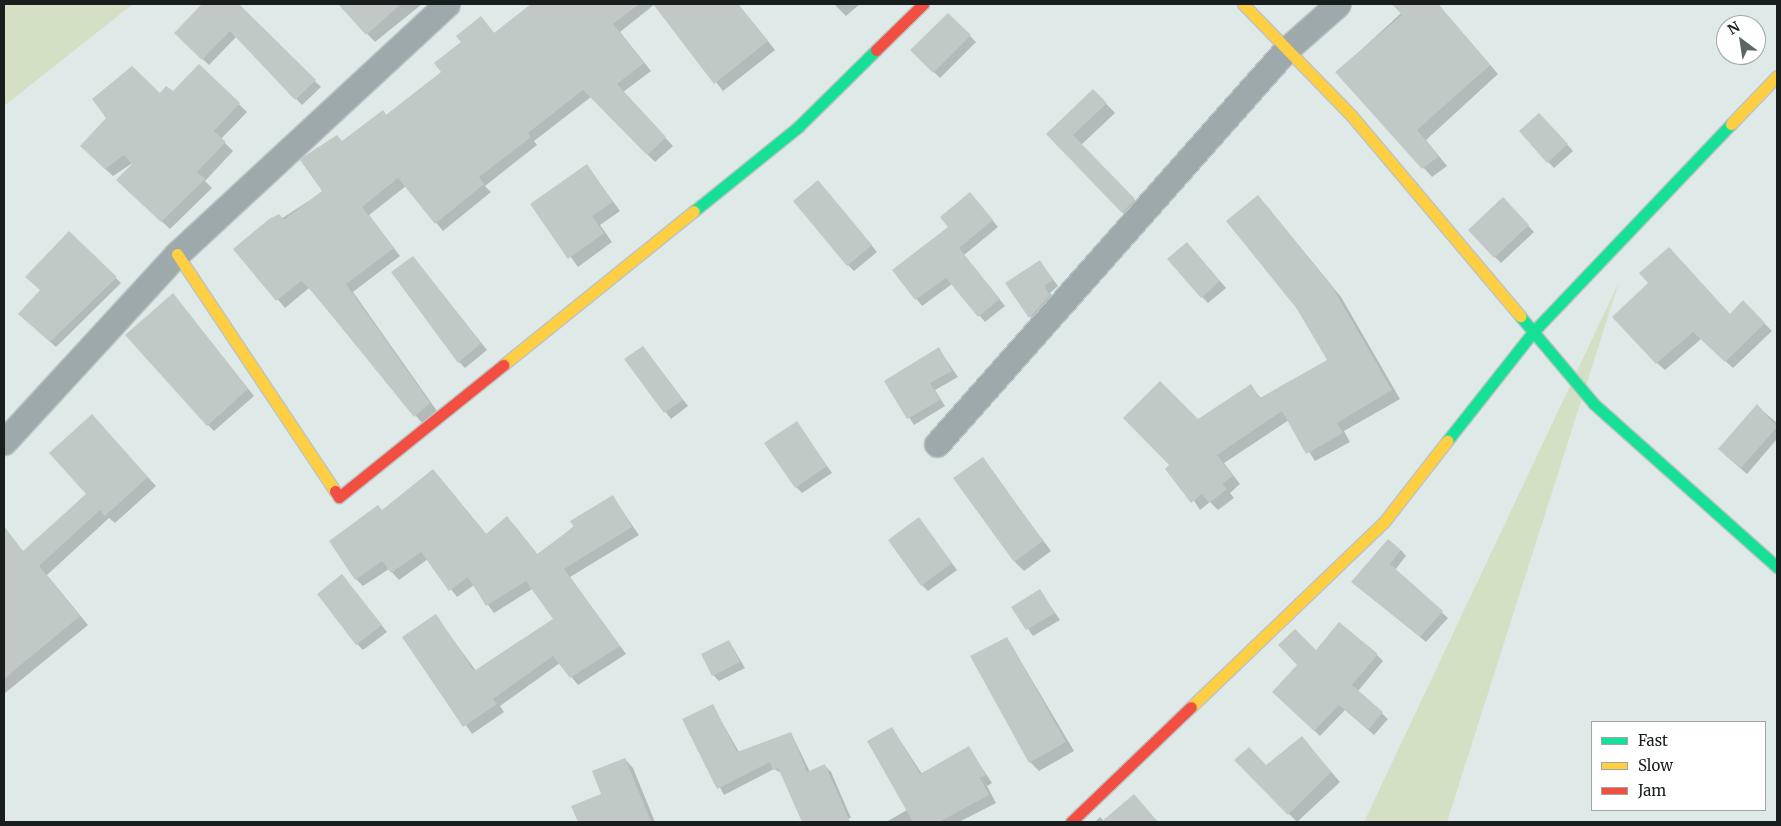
<!DOCTYPE html>
<html>
<head>
<meta charset="utf-8">
<style>
	body { margin:0 }
	#map { position:relative; width:1781px; height:826px; overflow:hidden; background:#dfeae8; font-family:Merriweather,serif }
	div>[style] { position:absolute }
	[style*='--x'] { left:calc(var(--x)*1px); top:calc(var(--y)*1px); width:calc(var(--w)*1px); rotate:calc(var(--a)*1deg) }
	.green>* { inset:0; background:#d4e0c4 }
	.shadow>* { inset:0; background:#0003 }
	.building>* { inset:0; background:#c1c9c6 }
	.roads { filter:drop-shadow(1px 0 #bcc4c3) drop-shadow(-1px 0 #bcc4c3) drop-shadow(0 1px #bcc4c3) drop-shadow(0 -1px #bcc4c3) }
	.street>* { height:25px; margin:-12.5px; padding:0 12.5px; transform-origin:12.5px; border-radius:12.5px; background:#9ea9ab }
	.fast>* { height:11px; margin:-5.5px; padding:0 5.5px; transform-origin:5.5px; border-radius:5.5px; background:#16e098 }
	.slow>* { height:11px; margin:-5.5px; padding:0 5.5px; transform-origin:5.5px; border-radius:5.5px; background:#ffcf43 }
	.jam>* { height:11px; margin:-5.5px; padding:0 5.5px; transform-origin:5.5px; border-radius:5.5px; background:#f24e42 }
	span { translate:-50% -50%; white-space:nowrap; text-align:center; line-height:1.15; -webkit-text-stroke:5px #fff; paint-order:stroke }
	.frame { position:absolute; inset:0; border:5px solid #171e1d; pointer-events:none }
	.legend { position:absolute; left:1591px; top:721px; width:175px; height:90px; box-sizing:border-box; background:#fff; border:1px solid #a2a5a5; margin:0; padding:6px 9px; list-style:none; font-size:15px; color:#171e1d }
	.legend li { display:flex; align-items:center; gap:10px; height:25px }
	.legend b { width:25px; border:1px solid #a2a5a5 }
	.north { position:absolute; left:1716px; top:15px; width:50px; height:50px; box-sizing:border-box; background:#fff; border:1px solid #a2a5a5; border-radius:50%; rotate:329deg; font-size:14px; font-weight:700; line-height:20px; text-align:center; color:#171e1d }
	.north::after { content:''; display:block; margin:auto; width:18px; height:22px; background:#5d6564; clip-path:polygon(50% 0,100% 100%,50% 72%,0 100%) }
</style>
</head>
<body>
<div id="map">
	<div class="green">
		<i style="clip-path:polygon(4px 4px,133px 4px,4px 106px)"></i>
		<i style="clip-path:polygon(1619px 282px,1447px 822px,1364px 822px)"></i>
	</div>
	<div class="shadow">
		<i style="clip-path:polygon(204px 4px,235px 4px,321px 87px,302px 105px,237px 36px,209px 65px,176px 33px)"></i>
		<i style="clip-path:polygon(339px 4px,422px 4px,375px 42px)"></i>
		<i style="clip-path:polygon(533px 4px,693px 4px,707px 21px,729px 4px,738px 4px,775px 50px,723px 91px,655px 4px,620px 32px,651px 71px,623px 92px,673px 146px,655px 162px,591px 97px,534px 141px,537px 145px,485px 186px,491px 192px,443px 231px,406px 186px,369px 215px,400px 256px,353px 292px,437px 411px,422px 423px,309px 288px,285px 308px,235px 249px,324px 191px,343px 142px,387px 116px,443px 72px,481px 18px,495px 34px)"></i>
		<i style="clip-path:polygon(834px 4px,860px 4px,846px 16px)"></i>
		<i style="clip-path:polygon(1411px 4px,1438px 4px,1498px 74px,1426px 140px,1447px 166px,1432px 177px,1337px 72px)"></i>
		<i style="clip-path:polygon(948px 14px,976px 42px,940px 78px,912px 50px)"></i>
		<i style="clip-path:polygon(199px 66px,247px 112px,221px 139px,233px 151px,205px 181px,212px 188px,170px 229px,126px 188px,134px 162px,113px 176px,89px 154px,160px 94px,173px 93px)"></i>
		<i style="clip-path:polygon(1093px 90px,1115px 113px,1081px 145px,1143px 209px,1132px 222px,1048px 134px)"></i>
		<i style="clip-path:polygon(1545px 120px,1573px 151px,1554px 168px,1548px 162px)"></i>
		<i style="clip-path:polygon(587px 166px,620px 211px,600px 225px,612px 242px,578px 267px,532px 204px)"></i>
		<i style="clip-path:polygon(824px 188px,877px 252px,854px 271px,848px 265px)"></i>
		<i style="clip-path:polygon(976px 200px,998px 227px,964px 255px,1005px 306px,985px 322px,952px 284px,922px 306px,894px 270px,950px 227px)"></i>
		<i style="clip-path:polygon(1266px 205px,1341px 297px,1400px 399px,1344px 431px,1350px 442px,1315px 461px,1289px 420px,1224px 463px,1240px 484px,1230px 493px,1234px 498px,1218px 510px,1210px 502px,1200px 510px,1171px 465px,1198px 420px,1250px 386px,1261px 398px,1329px 361px)"></i>
		<i style="clip-path:polygon(1509px 205px,1534px 232px,1501px 263px,1495px 257px)"></i>
		<i style="clip-path:polygon(69px 233px,121px 283px,56px 347px,26px 320px)"></i>
		<i style="clip-path:polygon(1193px 250px,1226px 288px,1208px 303px,1202px 297px)"></i>
		<i style="clip-path:polygon(413px 257px,487px 350px,465px 368px,459px 362px)"></i>
		<i style="clip-path:polygon(1040px 262px,1058px 286px,1050px 293px,1056px 301px,1036px 324px,1007px 284px)"></i>
		<i style="clip-path:polygon(1650px 283px,1730px 315px,1743px 302px,1772px 331px,1733px 368px,1701px 339px,1665px 370px,1657px 363px)"></i>
		<i style="clip-path:polygon(173px 294px,254px 396px,214px 431px,208px 425px)"></i>
		<i style="clip-path:polygon(643px 347px,688px 406px,671px 419px,626px 360px)"></i>
		<i style="clip-path:polygon(939px 349px,958px 377px,935px 390px,945px 406px,914px 425px,886px 382px)"></i>
		<i style="clip-path:polygon(1757px 406px,1777px 423px,1777px 439px,1747px 474px,1725px 455px)"></i>
		<i style="clip-path:polygon(796px 422px,832px 473px,802px 493px,796px 487px)"></i>
		<i style="clip-path:polygon(100px 425px,156px 486px,115px 523px,109px 518px,47px 575px,88px 625px,4px 694px,4px 639px,12px 632px,4px 622px,4px 550px,14px 542px,24px 552px,88px 494px)"></i>
		<i style="clip-path:polygon(982px 459px,1051px 551px,1024px 571px,1014px 561px)"></i>
		<i style="clip-path:polygon(440px 478px,487px 535px,514px 525px,538px 555px,612px 496px,639px 535px,570px 577px,626px 654px,578px 685px,560px 663px,500px 706px,504px 712px,472px 734px,404px 637px,435px 615px,476px 671px,555px 619px,532px 589px,494px 613px,474px 585px,457px 597px,428px 559px,399px 580px,389px 569px,363px 586px,356px 579px,382px 511px)"></i>
		<i style="clip-path:polygon(919px 519px,957px 570px,928px 591px,922px 585px)"></i>
		<i style="clip-path:polygon(1401px 550px,1406px 556px,1395px 570px,1448px 618px,1426px 642px,1357px 585px)"></i>
		<i style="clip-path:polygon(342px 576px,387px 632px,363px 650px,357px 644px)"></i>
		<i style="clip-path:polygon(1040px 591px,1060px 620px,1033px 636px,1013px 607px)"></i>
		<i style="clip-path:polygon(1007px 638px,1074px 751px,1039px 771px,1030px 762px)"></i>
		<i style="clip-path:polygon(729px 641px,745px 668px,719px 681px,713px 675px)"></i>
		<i style="clip-path:polygon(1316px 652px,1377px 655px,1383px 661px,1358px 691px,1388px 719px,1374px 735px,1345px 710px,1320px 736px,1274px 692px)"></i>
		<i style="clip-path:polygon(712px 705px,739px 752px,791px 733px,810px 772px,825px 766px,831px 772px,851px 818px,804px 822px,783px 774px,774px 769px,724px 795px,684px 720px)"></i>
		<i style="clip-path:polygon(892px 728px,922px 774px,969px 748px,992px 783px,987px 786px,996px 803px,959px 822px,886px 822px,907px 810px)"></i>
		<i style="clip-path:polygon(1302px 738px,1340px 782px,1297px 822px,1236px 760px,1267px 767px)"></i>
		<i style="clip-path:polygon(625px 759px,633px 768px,655px 822px,579px 822px,573px 807px,603px 794px)"></i>
		<i style="clip-path:polygon(1139px 801px,1157px 822px,1095px 822px,1100px 817px,1104px 821px)"></i>
	</div>
	<div class="building">
		<i style="clip-path:polygon(202px 4px,239px 4px,316px 80px,295px 100px,230px 31px,202px 60px,174px 33px)"></i>
		<i style="clip-path:polygon(338px 4px,401px 4px,366px 35px)"></i>
		<i style="clip-path:polygon(531px 4px,639px 4px,613px 24px,644px 63px,617px 84px,666px 137px,647px 155px,583px 90px,528px 133px,531px 137px,479px 177px,484px 184px,435px 224px,398px 178px,362px 207px,394px 248px,346px 284px,430px 403px,414px 417px,311px 290px,301px 281px,276px 301px,233px 249px,269px 219px,279px 214px,284px 220px,322px 191px,300px 160px,303px 157px,337px 135px,342px 141px,383px 110px,386px 115px,441px 72px,434px 63px,461px 42px,456px 36px,481px 16px,494px 33px)"></i>
		<i style="clip-path:polygon(653px 4px,738px 4px,768px 41px,714px 84px)"></i>
		<i style="clip-path:polygon(1392px 4px,1438px 4px,1490px 65px,1417px 130px,1439px 156px,1422px 169px,1335px 72px,1402px 15px)"></i>
		<i style="clip-path:polygon(948px 13px,971px 35px,933px 73px,910px 50px)"></i>
		<i style="clip-path:polygon(199px 64px,240px 103px,214px 131px,226px 142px,197px 172px,205px 179px,161px 222px,116px 180px,132px 164px,124px 155px,105px 169px,80px 146px,106px 118px,92px 99px,132px 66px,160px 93px,166px 86px,173px 91px)"></i>
		<i style="clip-path:polygon(1093px 89px,1107px 103px,1073px 135px,1135px 199px,1122px 213px,1046px 134px)"></i>
		<i style="clip-path:polygon(1539px 113px,1568px 144px,1547px 163px,1519px 131px)"></i>
		<i style="clip-path:polygon(587px 164px,613px 202px,592px 216px,604px 233px,568px 259px,530px 204px)"></i>
		<i style="clip-path:polygon(818px 180px,872px 245px,847px 266px,793px 201px)"></i>
		<i style="clip-path:polygon(970px 192px,993px 220px,959px 248px,1000px 299px,978px 317px,946px 278px,915px 300px,892px 270px,948px 227px,940px 217px)"></i>
		<i style="clip-path:polygon(1258px 195px,1333px 288px,1392px 390px,1337px 423px,1343px 433px,1306px 454px,1282px 411px,1217px 455px,1233px 476px,1222px 484px,1227px 489px,1209px 503px,1202px 494px,1191px 503px,1165px 469px,1169px 465px,1123px 418px,1160px 381px,1198px 419px,1251px 384px,1260px 398px,1327px 360px,1297px 309px,1226px 221px)"></i>
		<i style="clip-path:polygon(1503px 197px,1529px 225px,1494px 258px,1468px 230px)"></i>
		<i style="clip-path:polygon(69px 231px,117px 277px,50px 342px,18px 314px,40px 290px,25px 277px)"></i>
		<i style="clip-path:polygon(1187px 242px,1220px 281px,1201px 298px,1167px 259px)"></i>
		<i style="clip-path:polygon(1669px 247px,1730px 314px,1743px 300px,1765px 323px,1725px 362px,1693px 332px,1656px 364px,1612px 317px,1648px 283px,1639px 273px)"></i>
		<i style="clip-path:polygon(413px 256px,481px 343px,458px 363px,391px 272px)"></i>
		<i style="clip-path:polygon(1040px 260px,1053px 280px,1044px 286px,1050px 295px,1029px 318px,1005px 283px)"></i>
		<i style="clip-path:polygon(173px 293px,248px 389px,207px 426px,125px 335px)"></i>
		<i style="clip-path:polygon(643px 346px,683px 400px,664px 413px,624px 359px)"></i>
		<i style="clip-path:polygon(939px 347px,952px 371px,930px 383px,940px 400px,907px 419px,884px 381px)"></i>
		<i style="clip-path:polygon(1757px 404px,1777px 427px,1741px 468px,1718px 449px)"></i>
		<i style="clip-path:polygon(92px 414px,148px 477px,105px 516px,100px 510px,39px 566px,80px 616px,4px 679px,4px 526px,23px 551px,86px 494px,49px 453px)"></i>
		<i style="clip-path:polygon(797px 421px,827px 466px,795px 488px,764px 443px)"></i>
		<i style="clip-path:polygon(983px 457px,1043px 541px,1014px 562px,953px 478px)"></i>
		<i style="clip-path:polygon(433px 469px,486px 534px,507px 516px,537px 554px,574px 527px,570px 521px,613px 495px,632px 527px,564px 569px,620px 646px,570px 678px,553px 656px,493px 699px,497px 704px,463px 727px,402px 637px,436px 614px,474px 671px,553px 619px,526px 581px,486px 606px,468px 577px,449px 591px,421px 552px,391px 573px,382px 561px,355px 580px,329px 541px,378px 505px,382px 510px)"></i>
		<i style="clip-path:polygon(919px 517px,952px 563px,921px 586px,888px 540px)"></i>
		<i style="clip-path:polygon(1388px 539px,1401px 550px,1390px 564px,1443px 611px,1420px 637px,1351px 582px)"></i>
		<i style="clip-path:polygon(342px 574px,382px 625px,356px 645px,317px 594px)"></i>
		<i style="clip-path:polygon(1040px 589px,1055px 613px,1026px 630px,1011px 607px)"></i>
		<i style="clip-path:polygon(1339px 622px,1378px 654px,1352px 685px,1383px 712px,1368px 730px,1339px 705px,1314px 731px,1272px 692px,1297px 665px,1278px 645px,1295px 629px,1316px 650px)"></i>
		<i style="clip-path:polygon(1007px 637px,1066px 742px,1029px 763px,970px 656px)"></i>
		<i style="clip-path:polygon(729px 640px,740px 662px,712px 676px,701px 654px)"></i>
		<i style="clip-path:polygon(713px 704px,737px 752px,791px 732px,807px 772px,825px 764px,850px 822px,802px 822px,778px 768px,773px 770px,770px 762px,717px 789px,682px 719px)"></i>
		<i style="clip-path:polygon(892px 727px,920px 774px,969px 746px,986px 775px,980px 778px,989px 795px,939px 822px,913px 822px,867px 741px)"></i>
		<i style="clip-path:polygon(1302px 736px,1331px 772px,1288px 815px,1234px 760px,1249px 747px,1266px 765px)"></i>
		<i style="clip-path:polygon(625px 758px,651px 822px,578px 822px,571px 806px,601px 794px,592px 771px)"></i>
		<i style="clip-path:polygon(1134px 794px,1158px 822px,1101px 822px)"></i>
	</div>
	<div class="roads">
		<div class="street">
			<i style="--x:4;--y:442;--w:255;--a:-47.4"></i>
			<i style="--x:177;--y:254;--w:368;--a:-42.8"></i>
			<i style="--x:937;--y:444;--w:526;--a:-48.47"></i>
			<i style="--x:1286;--y:50;--w:69;--a:-41.5"></i>
		</div>
		<div class="fast">
			<i style="--x:694;--y:211;--w:134;--a:-38.9"></i>
			<i style="--x:798;--y:127;--w:110;--a:-44.6"></i>
			<i style="--x:1520;--y:316;--w:115;--a:49.9"></i>
			<i style="--x:1594;--y:404;--w:245;--a:41.7"></i>
			<i style="--x:1447;--y:441;--w:139;--a:-51.7"></i>
			<i style="--x:1533;--y:332;--w:287;--a:-46.4"></i>
		</div>
		<div class="slow">
			<i style="--x:1243;--y:4;--w:155;--a:45.8"></i>
			<i style="--x:1351;--y:115;--w:263;--a:49.9"></i>
			<i style="--x:1731;--y:124;--w:66;--a:-46.2"></i>
			<i style="--x:177;--y:254;--w:285;--a:56.3"></i>
			<i style="--x:503;--y:365;--w:245;--a:-38.9"></i>
			<i style="--x:1191;--y:707;--w:267;--a:-43.8"></i>
			<i style="--x:1384;--y:522;--w:103;--a:-52.1"></i>
		</div>
		<div class="jam">
			<i style="--x:876;--y:50;--w:66;--a:-44.4"></i>
			<i style="--x:335;--y:491;--w:7;--a:56"></i>
			<i style="--x:339;--y:497;--w:211;--a:-38.8"></i>
			<i style="--x:1071;--y:822;--w:166;--a:-43.8"></i>
		</div>
	</div>
	<div class="frame"></div>
	<ul class="legend">
	<li><b style="height:6px;background:#16e098"></b>Fast</li>
	<li><b style="height:6px;background:#ffcf43"></b>Slow</li>
	<li><b style="height:6px;background:#f24e42"></b>Jam</li>
	</ul>
	<div class="north">N</div>
</div>
</body>
</html>
